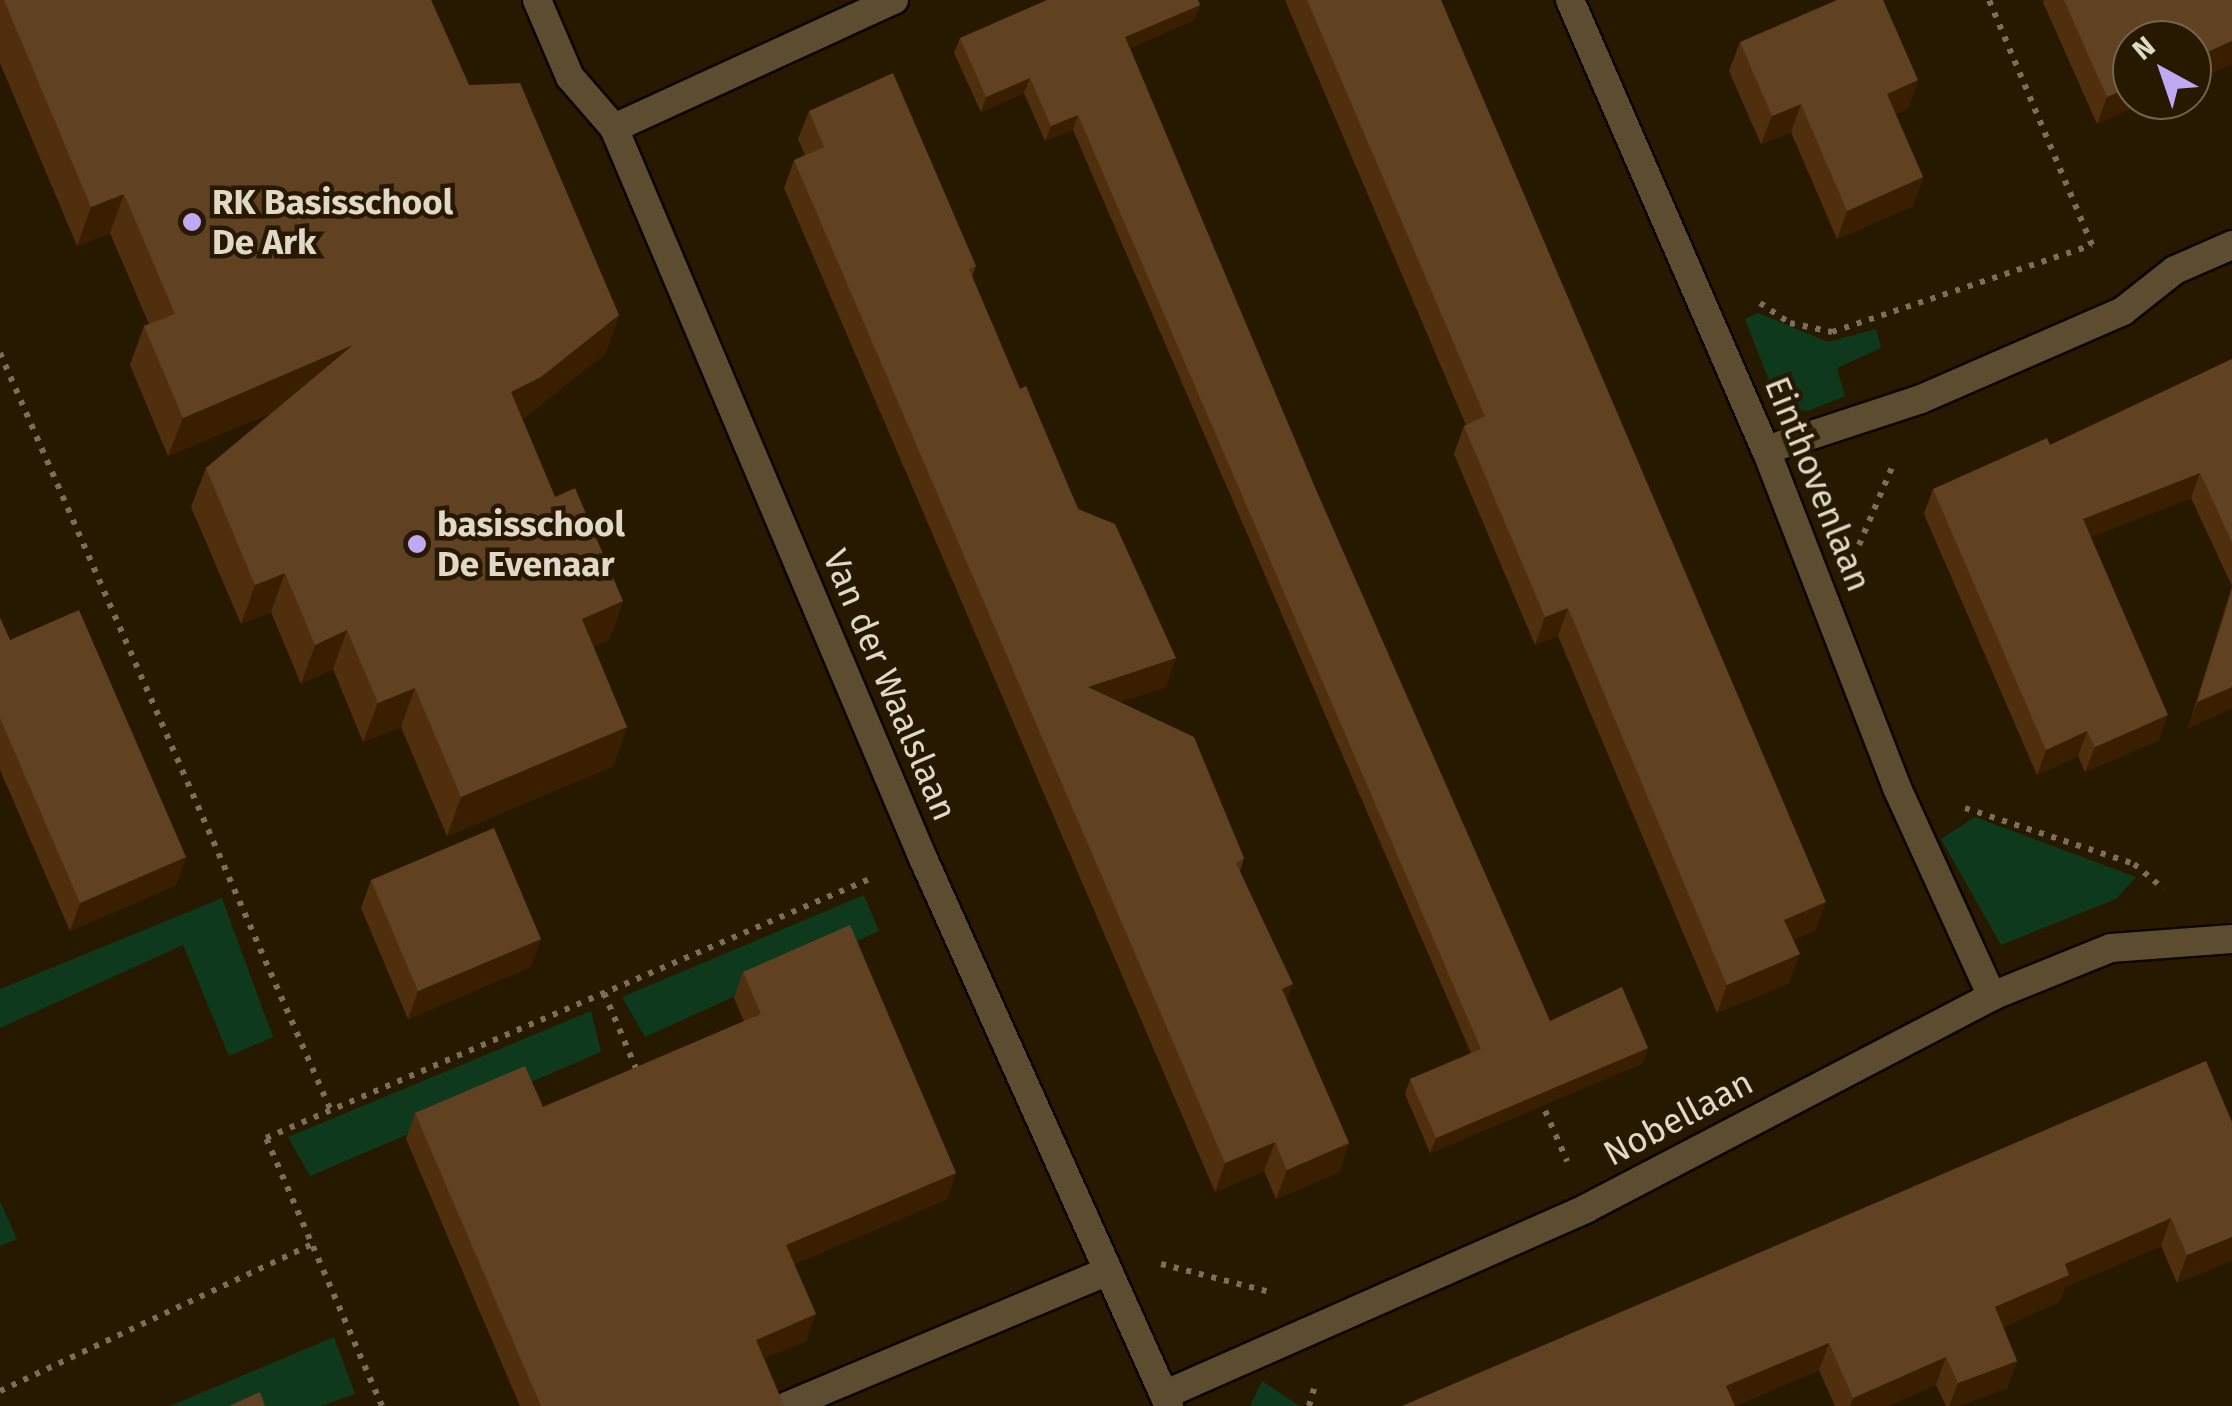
<!DOCTYPE html>
<html>
<head>
<meta charset="utf-8">
<style>
	body { margin:0 }
	#map { position:relative; width:2232px; height:1406px; overflow:hidden; background:#271900; font-family:"Fira Sans",sans-serif }
	div>[style] { position:absolute }
	[style*='--x'] { left:calc(var(--x)*1px); top:calc(var(--y)*1px); width:calc(var(--w)*1px); rotate:calc(var(--a)*1deg) }
	.green>* { inset:0; background:#0e391d }
	.path>* { height:6px; margin-top:-3px; transform-origin:0; background:repeating-linear-gradient(90deg,#7b6f5a 0 5px,transparent 0 13px) }
	.roads { filter:drop-shadow(2px 0 #0f0400) drop-shadow(-2px 0 #0f0400) drop-shadow(0 2px #0f0400) drop-shadow(0 -2px #0f0400) }
	.service>* { height:28px; margin:-14px; padding:0 14px; transform-origin:14px; border-radius:14px; background:#5c4d30 }
	.minor>* { height:28px; margin:-14px; padding:0 14px; transform-origin:14px; border-radius:14px; background:#5c4d30 }
	.wall>* { inset:0; background:#502f0e }
	.shaded-wall>* { inset:0; background:#391e00 }
	.building>* { inset:0; background:#604122 }
	.dots>* { width:28px; height:28px; translate:-50% -50%; box-sizing:border-box; border:5px solid #271900; border-radius:50% }
	span { translate:-50% -50%; white-space:nowrap; text-align:center; line-height:1.15; -webkit-text-stroke:9px #271900; paint-order:stroke }
	.poi-label { font-size:35px; color:#e1d8c8; font-weight:700 }
	.left { translate:0 -50%; text-align:left }
	.street-label { font-size:35px; color:#e1d8c8 }
	.north { position:absolute; left:2112px; top:20px; width:100px; height:100px; box-sizing:border-box; background:#271900; border:2px solid #716550; border-radius:50%; rotate:320deg; font-size:28px; font-weight:700; line-height:40px; text-align:center; color:#e1d8c8 }
	.north::after { content:''; display:block; margin:auto; width:35px; height:45px; background:#bfa9f4; clip-path:polygon(50% 0,100% 100%,50% 72%,0 100%) }
</style>
</head>
<body>
<div id="map">
	<div class="green">
		<i style="clip-path:polygon(1758px 313px,1828px 342px,1876px 329px,1881px 348px,1837px 368px,1845px 396px,1808px 411px,1780px 409px,1745px 319px)"></i>
		<i style="clip-path:polygon(1975px 817px,2136px 877px,2116px 899px,2001px 945px,1941px 839px)"></i>
		<i style="clip-path:polygon(864px 895px,879px 931px,645px 1037px,622px 997px)"></i>
		<i style="clip-path:polygon(222px 898px,273px 1037px,229px 1056px,183px 945px,0 1028px,0 989px)"></i>
		<i style="clip-path:polygon(591px 1011px,601px 1052px,310px 1176px,288px 1137px)"></i>
		<i style="clip-path:polygon(0 1201px,17px 1239px,0 1246px)"></i>
		<i style="clip-path:polygon(334px 1337px,355px 1394px,321px 1406px,170px 1406px)"></i>
		<i style="clip-path:polygon(1262px 1381px,1300px 1406px,1250px 1406px)"></i>
	</div>
	<div class="path">
		<i style="--x:1760;--y:303;--w:36;--a:34"></i>
		<i style="--x:1790;--y:323;--w:43;--a:12.1"></i>
		<i style="--x:1832;--y:332;--w:274;--a:-18.5"></i>
		<i style="--x:2092;--y:245;--w:266;--a:-112.8"></i>
		<i style="--x:0;--y:353;--w:827;--a:66.41"></i>
		<i style="--x:1859;--y:545;--w:87;--a:-67"></i>
		<i style="--x:1965;--y:808;--w:178;--a:18.3"></i>
		<i style="--x:2134;--y:864;--w:39;--a:40"></i>
		<i style="--x:604;--y:993;--w:87;--a:67"></i>
		<i style="--x:1540;--y:1099;--w:68;--a:66.5"></i>
		<i style="--x:1161;--y:1264;--w:113;--a:14.4"></i>
		<i style="--x:0;--y:1391;--w:345;--a:-25.2"></i>
		<i style="--x:382;--y:1406;--w:292;--a:-113.4"></i>
		<i style="--x:266;--y:1138;--w:662;--a:-23.23"></i>
		<i style="--x:1309;--y:1406;--w:19;--a:-74"></i>
	</div>
	<div class="roads">
		<div class="service">
			<i style="--x:787;--y:1406;--w:346;--a:-22.8"></i>
		</div>
		<div class="minor">
			<i style="--x:537;--y:0;--w:84;--a:66.8"></i>
			<i style="--x:570;--y:77;--w:67;--a:49.2"></i>
			<i style="--x:614;--y:128;--w:790;--a:67.07"></i>
			<i style="--x:922;--y:856;--w:603;--a:65.82"></i>
			<i style="--x:1570;--y:0;--w:491;--a:66.5"></i>
			<i style="--x:1766;--y:450;--w:362;--a:68.8"></i>
			<i style="--x:1897;--y:788;--w:229;--a:65.5"></i>
			<i style="--x:614;--y:128;--w:308;--a:-24.6"></i>
			<i style="--x:1766;--y:450;--w:163;--a:-18.2"></i>
			<i style="--x:1921;--y:399;--w:220;--a:-23.5"></i>
			<i style="--x:2123;--y:311;--w:66;--a:-38.3"></i>
			<i style="--x:2175;--y:270;--w:62;--a:-23.7"></i>
			<i style="--x:1164;--y:1395;--w:462;--a:-23.8"></i>
			<i style="--x:1587;--y:1208;--w:457;--a:-27.6"></i>
			<i style="--x:1992;--y:996;--w:128;--a:-22"></i>
			<i style="--x:2111;--y:948;--w:121;--a:-4.3"></i>
		</div>
	</div>
	<div class="wall">
		<i style="clip-path:polygon(0 0,431px 0,469px 85px,619px 315px,605px 354px,522px 418px,555px 497px,623px 601px,609px 640px,593px 646px,627px 727px,613px 766px,447px 836px,401px 727px,363px 742px,333px 669px,301px 684px,271px 612px,241px 624px,191px 507px,206px 468px,273px 412px,168px 456px,130px 365px,144px 326px,149px 324px,110px 233px,77px 246px,0 63px)"></i>
		<i style="clip-path:polygon(1285px 0,1441px 0,1816px 930px,1793px 940px,1789px 983px,1717px 1013px,1558px 636px,1535px 645px,1454px 454px,1464px 426px,1466px 425px)"></i>
		<i style="clip-path:polygon(2044px 0,2232px 0,2097px 124px,2043px 2px)"></i>
		<i style="clip-path:polygon(1200px 5px,1194px 20px,1130px 48px,1316px 490px,1550px 1021px,1648px 1048px,1643px 1063px,1430px 1153px,1405px 1094px,1410px 1079px,1471px 1053px,1073px 130px,1045px 141px,1024px 93px,981px 112px,954px 53px,960px 38px)"></i>
		<i style="clip-path:polygon(1740px 42px,1918px 80px,1908px 108px,1895px 114px,1923px 177px,1913px 206px,1837px 239px,1791px 132px,1761px 144px,1729px 71px)"></i>
		<i style="clip-path:polygon(809px 111px,976px 266px,972px 277px,1020px 389px,1166px 687px,1119px 702px,1244px 858px,1240px 871px,1287px 1001px,1349px 1143px,1339px 1172px,1276px 1199px,1264px 1171px,1215px 1192px,784px 188px,794px 160px,805px 155px,798px 139px)"></i>
		<i style="clip-path:polygon(2232px 359px,2232px 708px,2188px 728px,2232px 586px,2191px 498px,2091px 537px,2159px 740px,2085px 772px,2078px 756px,2037px 775px,1924px 514px,1933px 489px,2050px 445px)"></i>
		<i style="clip-path:polygon(0 618px,10px 640px,186px 857px,176px 885px,70px 931px,0 770px)"></i>
		<i style="clip-path:polygon(371px 880px,541px 939px,530px 967px,408px 1019px,361px 908px)"></i>
		<i style="clip-path:polygon(743px 972px,956px 1173px,947px 1199px,794px 1264px,806px 1341px,764px 1358px,784px 1406px,520px 1406px,406px 1139px,415px 1113px,543px 1107px,744px 1021px,734px 998px)"></i>
		<i style="clip-path:polygon(2206px 1061px,2232px 1260px,2177px 1283px,2161px 1246px,2065px 1287px,2059px 1302px,2003px 1327px,2017px 1361px,2007px 1388px,1959px 1406px,1946px 1406px,1936px 1385px,1887px 1406px,1835px 1406px,1819px 1370px,1735px 1406px)"></i>
	</div>
	<div class="shaded-wall">
		<i style="clip-path:polygon(1200px 5px,1194px 20px,1120px 52px,1125px 37px)"></i>
		<i style="clip-path:polygon(2232px 41px,2232px 64px,2192px 82px,2192px 59px)"></i>
		<i style="clip-path:polygon(1030px 78px,1024px 93px,981px 112px,986px 97px)"></i>
		<i style="clip-path:polygon(1918px 80px,1908px 108px,1877px 122px,1887px 94px)"></i>
		<i style="clip-path:polygon(2132px 86px,2132px 100px,2152px 100px,2097px 124px,2107px 97px)"></i>
		<i style="clip-path:polygon(1801px 104px,1791px 132px,1761px 144px,1772px 116px)"></i>
		<i style="clip-path:polygon(1078px 115px,1073px 130px,1045px 141px,1051px 126px)"></i>
		<i style="clip-path:polygon(1923px 177px,1913px 206px,1837px 239px,1847px 211px)"></i>
		<i style="clip-path:polygon(124px 194px,110px 233px,77px 246px,91px 207px)"></i>
		<i style="clip-path:polygon(619px 315px,605px 354px,527px 416px,497px 430px,511px 392px)"></i>
		<i style="clip-path:polygon(353px 345px,338px 384px,168px 456px,183px 418px)"></i>
		<i style="clip-path:polygon(2200px 473px,2191px 498px,2074px 544px,2083px 519px)"></i>
		<i style="clip-path:polygon(285px 573px,271px 612px,241px 624px,255px 585px)"></i>
		<i style="clip-path:polygon(623px 601px,609px 640px,568px 658px,582px 619px)"></i>
		<i style="clip-path:polygon(1568px 608px,1558px 636px,1535px 645px,1545px 617px)"></i>
		<i style="clip-path:polygon(347px 630px,333px 669px,301px 684px,315px 645px)"></i>
		<i style="clip-path:polygon(1176px 658px,1166px 687px,1078px 715px,1088px 687px)"></i>
		<i style="clip-path:polygon(2232px 687px,2232px 708px,2188px 728px,2197px 702px)"></i>
		<i style="clip-path:polygon(415px 688px,401px 727px,363px 742px,378px 703px)"></i>
		<i style="clip-path:polygon(2168px 715px,2159px 740px,2085px 772px,2095px 747px)"></i>
		<i style="clip-path:polygon(627px 727px,613px 766px,447px 836px,461px 797px)"></i>
		<i style="clip-path:polygon(2087px 731px,2078px 756px,2037px 775px,2046px 750px)"></i>
		<i style="clip-path:polygon(186px 857px,176px 885px,70px 931px,80px 903px)"></i>
		<i style="clip-path:polygon(1826px 902px,1816px 930px,1774px 948px,1784px 920px)"></i>
		<i style="clip-path:polygon(541px 939px,530px 967px,408px 1019px,418px 991px)"></i>
		<i style="clip-path:polygon(1800px 954px,1789px 983px,1717px 1013px,1727px 985px)"></i>
		<i style="clip-path:polygon(1293px 984px,1283px 1012px,1282px 989px)"></i>
		<i style="clip-path:polygon(1648px 1048px,1643px 1063px,1430px 1153px,1436px 1138px)"></i>
		<i style="clip-path:polygon(1275px 1142px,1264px 1171px,1215px 1192px,1225px 1163px)"></i>
		<i style="clip-path:polygon(1349px 1143px,1339px 1172px,1276px 1199px,1287px 1170px)"></i>
		<i style="clip-path:polygon(956px 1173px,947px 1199px,777px 1271px,786px 1245px)"></i>
		<i style="clip-path:polygon(2171px 1218px,2161px 1246px,2065px 1287px,2059px 1302px,1985px 1335px,1995px 1307px,2065px 1264px)"></i>
		<i style="clip-path:polygon(2232px 1237px,2232px 1260px,2177px 1283px,2187px 1255px)"></i>
		<i style="clip-path:polygon(816px 1314px,806px 1341px,746px 1366px,756px 1340px)"></i>
		<i style="clip-path:polygon(1829px 1343px,1819px 1370px,1735px 1406px,1726px 1386px)"></i>
		<i style="clip-path:polygon(1946px 1357px,1936px 1385px,1887px 1406px,1850px 1406px,1853px 1398px)"></i>
		<i style="clip-path:polygon(2017px 1361px,2007px 1388px,1959px 1406px,1949px 1406px,1958px 1383px)"></i>
	</div>
	<div class="building">
		<i style="clip-path:polygon(4px 0,431px 0,469px 85px,520px 83px,619px 315px,541px 377px,511px 392px,555px 497px,575px 488px,623px 601px,582px 619px,627px 727px,461px 797px,415px 688px,378px 703px,347px 630px,315px 645px,285px 573px,255px 585px,206px 468px,353px 345px,183px 418px,144px 326px,175px 314px,124px 194px,91px 207px)"></i>
		<i style="clip-path:polygon(1047px 0,1198px 0,1200px 5px,1125px 37px,1316px 490px,1550px 1021px,1622px 987px,1648px 1048px,1436px 1138px,1410px 1079px,1481px 1049px,1078px 115px,1051px 126px,1030px 78px,986px 97px,960px 38px)"></i>
		<i style="clip-path:polygon(1307px 0,1441px 0,1826px 902px,1784px 920px,1800px 954px,1727px 985px,1568px 608px,1545px 617px,1464px 426px,1485px 416px)"></i>
		<i style="clip-path:polygon(1837px 0,1883px 0,1918px 80px,1887px 94px,1923px 177px,1847px 211px,1801px 104px,1772px 116px,1740px 42px)"></i>
		<i style="clip-path:polygon(2064px 0,2232px 0,2232px 41px,2192px 59px,2192px 40px,2132px 40px,2132px 86px,2107px 97px)"></i>
		<i style="clip-path:polygon(893px 73px,976px 266px,969px 269px,1020px 389px,1026px 386px,1078px 509px,1115px 524px,1176px 658px,1088px 687px,1194px 737px,1244px 858px,1236px 863px,1293px 984px,1282px 989px,1349px 1143px,1287px 1170px,1275px 1142px,1225px 1163px,794px 160px,824px 147px,809px 111px)"></i>
		<i style="clip-path:polygon(2232px 359px,2232px 542px,2200px 473px,2083px 519px,2168px 715px,2095px 747px,2087px 731px,2046px 750px,1933px 489px,2047px 438px,2050px 445px)"></i>
		<i style="clip-path:polygon(2232px 590px,2232px 687px,2197px 702px)"></i>
		<i style="clip-path:polygon(79px 610px,186px 857px,80px 903px,0 718px,0 618px,10px 640px)"></i>
		<i style="clip-path:polygon(494px 828px,541px 939px,418px 991px,371px 880px)"></i>
		<i style="clip-path:polygon(850px 925px,956px 1173px,786px 1245px,816px 1314px,756px 1340px,784px 1406px,541px 1406px,415px 1113px,525px 1066px,543px 1107px,761px 1014px,743px 972px)"></i>
		<i style="clip-path:polygon(2206px 1061px,2232px 1122px,2232px 1237px,2187px 1255px,2171px 1218px,2065px 1264px,2069px 1275px,1995px 1307px,2017px 1361px,1958px 1383px,1946px 1357px,1853px 1398px,1829px 1343px,1726px 1386px,1735px 1406px,1402px 1406px)"></i>
		<i style="clip-path:polygon(260px 1392px,265px 1406px,229px 1406px)"></i>
	</div>
	<div class="dots">
		<i style="left:192px;top:222px;background:#bfa9f4"></i>
		<i style="left:417px;top:544px;background:#bfa9f4"></i>
	</div>
	<div class="poi-label">
		<span class="left" style="left:212px;top:222px">RK Basisschool<br>De Ark</span>
		<span class="left" style="left:437px;top:544px">basisschool<br>De Evenaar</span>
	</div>
	<div class="street-label">
		<span style="left:1818px;top:484px;rotate:68deg">Einthovenlaan</span>
		<span style="left:890px;top:685px;rotate:67deg">Van der Waalslaan</span>
		<span style="left:1678px;top:1118px;rotate:-28deg">Nobellaan</span>
	</div>
	<div class="north">N</div>
</div>
</body>
</html>
